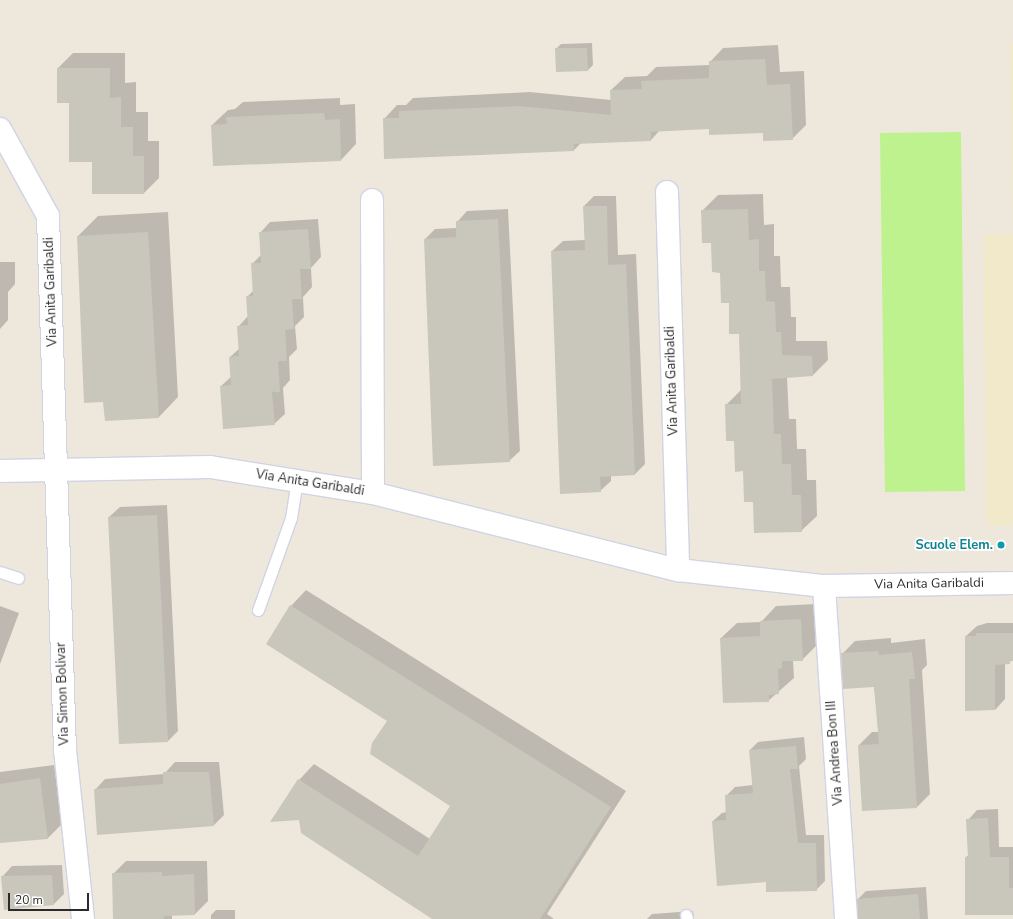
<!DOCTYPE html>
<html>
<head>
<meta charset="utf-8">
<style>
	body { margin:0 }
	#map { position:relative; width:1013px; height:919px; overflow:hidden; background:#eee8dc; font-family:"Nunito Sans",sans-serif }
	div>[style] { position:absolute }
	[style*='--x'] { left:calc(var(--x)*1px); top:calc(var(--y)*1px); width:calc(var(--w)*1px); rotate:calc(var(--a)*1deg) }
	.education>* { inset:0; background:#f1e9ca }
	.pitch>* { inset:0; background:#bdf28e }
	.shadow>* { inset:0; background:#0003 }
	.building>* { inset:0; background:#c9c6bb }
	.roads { filter:drop-shadow(1px 0 #d1d3e5) drop-shadow(-1px 0 #d1d3e5) drop-shadow(0 1px #d1d3e5) drop-shadow(0 -1px #d1d3e5) }
	.lane>* { height:11px; margin:-5.5px; padding:0 5.5px; transform-origin:5.5px; border-radius:5.5px; background:#fff }
	.street>* { height:22px; margin:-11px; padding:0 11px; transform-origin:11px; border-radius:11px; background:#fff }
	.dots>* { width:11px; height:11px; translate:-50% -50%; box-sizing:border-box; border:2px solid #fff; border-radius:50% }
	span { translate:-50% -50%; white-space:nowrap; text-align:center; line-height:1.15; -webkit-text-stroke:3.5px #fff; paint-order:stroke }
	.street-label { font-size:13px; color:#2b2b2b }
	.culture-label { font-size:13px; color:#0d838f; font-weight:700 }
	.right { translate:-100% -50%; text-align:right }
	.scale { position:absolute; left:8px; top:893px; width:81px; height:18px; box-sizing:border-box; border:2px solid #2b2b2b; border-top:0; padding-left:5px; font-size:12px; line-height:14px; white-space:nowrap; color:#2b2b2b; -webkit-text-stroke:3px #fff; paint-order:stroke }
</style>
</head>
<body>
<div id="map">
	<div class="education">
		<i style="clip-path:polygon(1010px 42px,1013px 42px,1013px 525px,987px 526px,983px 234px,1013px 234px)"></i>
	</div>
	<div class="pitch">
		<i style="clip-path:polygon(961px 132px,965px 491px,885px 492px,880px 133px)"></i>
	</div>
	<div class="shadow">
		<i style="clip-path:polygon(592px 43px,593px 65px,588px 70px,556px 49px,561px 44px)"></i>
		<i style="clip-path:polygon(778px 45px,780px 72px,804px 71px,806px 125px,792px 139px,764px 132px,710px 128px,660px 130px,651px 140px,581px 143px,574px 150px,384px 119px,397px 105px,406px 105px,413px 98px,530px 92px,611px 100px,611px 90px,625px 77px,647px 76px,656px 67px,710px 65px,710px 62px,723px 48px)"></i>
		<i style="clip-path:polygon(73px 53px,125px 53px,125px 83px,136px 82px,136px 112px,148px 112px,148px 141px,159px 141px,159px 178px,144px 193px,93px 161px,58px 68px)"></i>
		<i style="clip-path:polygon(340px 98px,340px 105px,355px 104px,356px 144px,341px 160px,214px 165px,212px 125px,228px 110px,235px 109px,243px 102px)"></i>
		<i style="clip-path:polygon(763px 194px,764px 225px,774px 224px,774px 256px,780px 256px,781px 287px,790px 287px,791px 317px,796px 317px,796px 341px,827px 341px,828px 360px,813px 375px,787px 377px,789px 419px,796px 419px,797px 449px,806px 449px,807px 480px,816px 480px,817px 516px,801px 531px,754px 501px,735px 440px,726px 405px,741px 390px,740px 333px,702px 211px,718px 195px)"></i>
		<i style="clip-path:polygon(594px 196px,616px 196px,618px 255px,636px 254px,645px 464px,635px 474px,611px 475px,611px 481px,600px 491px,552px 251px,563px 241px,585px 240px,584px 206px)"></i>
		<i style="clip-path:polygon(508px 209px,520px 451px,509px 461px,425px 239px,435px 229px,457px 228px,457px 222px,467px 211px)"></i>
		<i style="clip-path:polygon(168px 212px,178px 397px,159px 417px,104px 401px,78px 236px,98px 216px)"></i>
		<i style="clip-path:polygon(318px 219px,321px 257px,311px 268px,312px 287px,303px 297px,304px 317px,295px 326px,297px 349px,289px 357px,290px 380px,283px 388px,285px 414px,274px 424px,221px 386px,232px 376px,230px 357px,240px 348px,238px 327px,248px 316px,247px 297px,254px 290px,252px 264px,261px 255px,260px 233px,270px 222px)"></i>
		<i style="clip-path:polygon(0 262px,15px 262px,15px 284px,8px 292px,8px 320px,0 329px)"></i>
		<i style="clip-path:polygon(167px 505px,178px 731px,168px 741px,109px 517px,120px 507px)"></i>
		<i style="clip-path:polygon(306px 590px,626px 791px,547px 914px,554px 919px,434px 919px,299px 780px,314px 764px,430px 839px,451px 806px,388px 721px,291px 606px)"></i>
		<i style="clip-path:polygon(816px 604px,818px 644px,802px 660px,793px 660px,794px 678px,768px 701px,721px 638px,737px 623px,761px 622px,776px 606px)"></i>
		<i style="clip-path:polygon(0 606px,19px 613px,0 664px)"></i>
		<i style="clip-path:polygon(987px 623px,1013px 623px,1013px 660px,1005px 664px,1005px 699px,995px 710px,966px 636px,977px 626px)"></i>
		<i style="clip-path:polygon(891px 638px,891px 643px,925px 639px,927px 665px,922px 670px,930px 794px,917px 807px,859px 745px,872px 732px,879px 732px,874px 686px,842px 654px,855px 641px)"></i>
		<i style="clip-path:polygon(804px 737px,806px 759px,799px 766px,806px 835px,824px 835px,825px 881px,816px 890px,767px 881px,713px 821px,722px 813px,727px 812px,726px 796px,735px 787px,753px 785px,750px 750px,758px 742px)"></i>
		<i style="clip-path:polygon(175px 762px,219px 762px,224px 815px,214px 825px,95px 790px,105px 779px,164px 774px)"></i>
		<i style="clip-path:polygon(54px 765px,62px 824px,48px 838px,0 842px,0 772px)"></i>
		<i style="clip-path:polygon(998px 809px,999px 847px,1013px 847px,1013px 914px,966px 857px,969px 855px,968px 820px,977px 810px)"></i>
		<i style="clip-path:polygon(126px 861px,207px 861px,208px 901px,195px 914px,172px 915px,172px 919px,113px 919px,113px 874px)"></i>
		<i style="clip-path:polygon(62px 865px,64px 894px,54px 904px,5px 909px,2px 877px,12px 866px)"></i>
		<i style="clip-path:polygon(926px 887px,928px 919px,859px 919px,858px 899px,866px 891px)"></i>
		<i style="clip-path:polygon(216px 910px,235px 910px,235px 919px,211px 919px,211px 915px)"></i>
		<i style="clip-path:polygon(693px 911px,694px 919px,647px 919px,652px 914px)"></i>
	</div>
	<div class="building">
		<i style="clip-path:polygon(555px 48px,587px 48px,588px 71px,556px 72px)"></i>
		<i style="clip-path:polygon(765px 59px,767px 85px,790px 84px,793px 140px,763px 141px,763px 133px,709px 135px,709px 129px,651px 132px,651px 141px,574px 144px,574px 151px,384px 159px,383px 118px,399px 118px,399px 111px,519px 106px,611px 115px,610px 90px,642px 89px,641px 81px,709px 78px,709px 61px)"></i>
		<i style="clip-path:polygon(57px 68px,110px 68px,110px 98px,121px 97px,121px 127px,133px 127px,133px 156px,144px 156px,144px 194px,92px 194px,92px 162px,69px 162px,69px 103px,57px 103px)"></i>
		<i style="clip-path:polygon(324px 113px,325px 120px,340px 119px,341px 161px,213px 166px,211px 125px,227px 124px,226px 117px)"></i>
		<i style="clip-path:polygon(583px 206px,607px 206px,608px 265px,626px 264px,635px 475px,600px 477px,601px 492px,560px 494px,551px 251px,585px 250px)"></i>
		<i style="clip-path:polygon(748px 209px,749px 240px,759px 239px,759px 271px,765px 271px,766px 301px,775px 302px,776px 332px,781px 332px,782px 355px,812px 356px,813px 376px,772px 379px,774px 434px,781px 434px,782px 464px,791px 464px,792px 495px,801px 495px,802px 532px,754px 533px,753px 502px,744px 502px,743px 471px,735px 472px,734px 441px,726px 441px,725px 404px,741px 404px,739px 334px,729px 334px,729px 303px,721px 303px,720px 273px,712px 272px,711px 243px,702px 243px,701px 210px)"></i>
		<i style="clip-path:polygon(498px 219px,510px 462px,433px 466px,424px 239px,456px 237px,456px 221px)"></i>
		<i style="clip-path:polygon(308px 229px,311px 269px,300px 269px,302px 299px,292px 299px,294px 329px,285px 330px,287px 361px,278px 361px,280px 392px,272px 392px,275px 425px,223px 429px,220px 386px,231px 385px,229px 357px,239px 356px,237px 326px,248px 325px,246px 296px,253px 296px,251px 263px,261px 263px,259px 232px)"></i>
		<i style="clip-path:polygon(148px 232px,159px 418px,105px 421px,103px 402px,84px 403px,77px 236px)"></i>
		<i style="clip-path:polygon(157px 515px,168px 742px,119px 744px,108px 517px)"></i>
		<i style="clip-path:polygon(290px 605px,611px 807px,540px 919px,432px 919px,301px 833px,299px 820px,270px 822px,298px 779px,418px 856px,450px 806px,370px 754px,372px 743px,387px 721px,266px 644px)"></i>
		<i style="clip-path:polygon(801px 619px,803px 661px,782px 661px,782px 668px,778px 669px,779px 694px,769px 695px,769px 702px,723px 703px,720px 638px,760px 636px,760px 621px)"></i>
		<i style="clip-path:polygon(976px 633px,1013px 633px,1013px 661px,1010px 661px,1010px 664px,995px 665px,995px 710px,965px 711px,965px 636px,976px 636px)"></i>
		<i style="clip-path:polygon(878px 651px,879px 655px,912px 652px,915px 679px,909px 679px,917px 808px,862px 811px,858px 745px,879px 744px,874px 687px,843px 689px,841px 653px)"></i>
		<i style="clip-path:polygon(796px 746px,798px 769px,790px 769px,798px 843px,816px 843px,817px 891px,766px 892px,766px 882px,717px 886px,712px 821px,726px 820px,725px 795px,753px 793px,749px 750px)"></i>
		<i style="clip-path:polygon(163px 772px,209px 772px,214px 826px,97px 835px,94px 789px,163px 784px)"></i>
		<i style="clip-path:polygon(40px 778px,48px 839px,0 843px,0 784px)"></i>
		<i style="clip-path:polygon(988px 818px,990px 857px,1009px 857px,1009px 888px,1013px 888px,1013px 915px,965px 915px,965px 857px,968px 857px,966px 819px)"></i>
		<i style="clip-path:polygon(162px 872px,162px 876px,194px 874px,195px 915px,164px 916px,164px 919px,113px 919px,112px 873px)"></i>
		<i style="clip-path:polygon(52px 875px,54px 905px,4px 910px,1px 876px)"></i>
		<i style="clip-path:polygon(918px 894px,920px 919px,858px 919px,857px 899px)"></i>
	</div>
	<div class="roads">
		<div class="lane">
			<i style="--x:0;--y:572;--w:19;--a:18"></i>
			<i style="--x:258;--y:610;--w:98;--a:-70.3"></i>
			<i style="--x:291;--y:518;--w:37;--a:-81"></i>
			<i style="--x:686;--y:915;--w:4;--a:76"></i>
		</div>
		<div class="street">
			<i style="--x:0;--y:129;--w:99;--a:61.1"></i>
			<i style="--x:48;--y:216;--w:534;--a:88.18"></i>
			<i style="--x:65;--y:750;--w:170;--a:83.9"></i>
			<i style="--x:667;--y:192;--w:378;--a:88.3"></i>
			<i style="--x:372;--y:200;--w:293;--a:89.8"></i>
			<i style="--x:0;--y:471;--w:210;--a:-1.1"></i>
			<i style="--x:210;--y:467;--w:165;--a:9.1"></i>
			<i style="--x:373;--y:493;--w:315;--a:14.2"></i>
			<i style="--x:678;--y:570;--w:147;--a:6.3"></i>
			<i style="--x:824;--y:586;--w:189;--a:-0.9"></i>
			<i style="--x:824;--y:586;--w:334;--a:86.2"></i>
		</div>
	</div>
	<div class="dots">
		<i style="left:1001px;top:545px;background:#0f9aa8"></i>
	</div>
	<div class="street-label">
		<span style="left:51px;top:292px;rotate:-92deg">Via Anita Garibaldi</span>
		<span style="left:672px;top:381px;rotate:-92deg">Via Anita Garibaldi</span>
		<span style="left:310px;top:483px;rotate:9deg">Via Anita Garibaldi</span>
		<span style="left:929px;top:584px;rotate:-1deg">Via Anita Garibaldi</span>
		<span style="left:63px;top:694px;rotate:-92deg">Via Simon Bolivar</span>
		<span style="left:835px;top:753px;rotate:-94deg">Via Andrea Bon III</span>
	</div>
	<div class="culture-label">
		<span class="right" style="left:993px;top:545px">Scuole Elem.</span>
	</div>
	<div class="scale">20 m</div>
</div>
</body>
</html>
